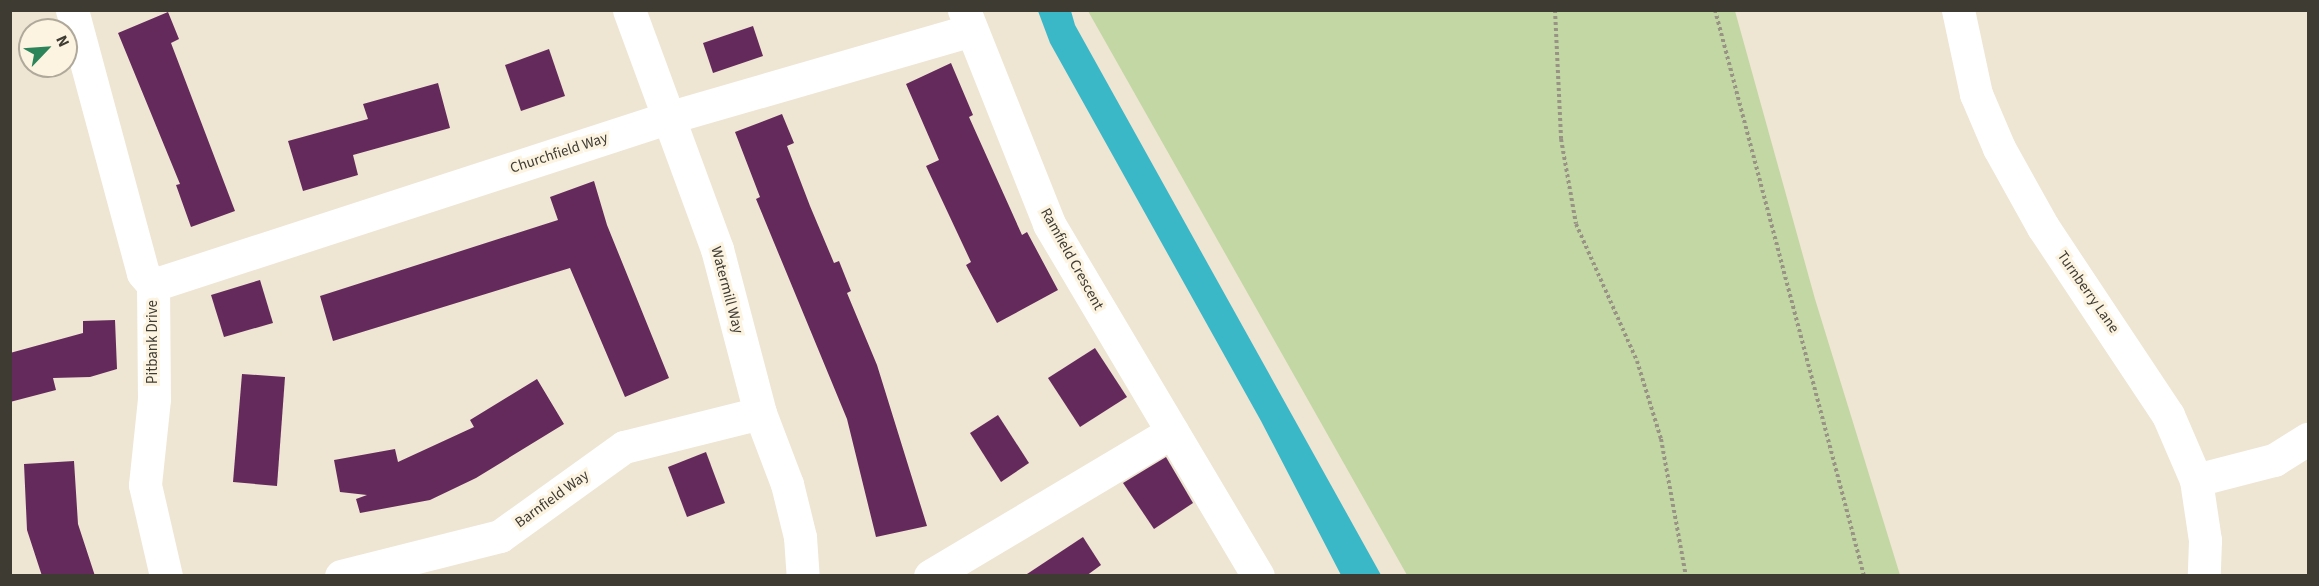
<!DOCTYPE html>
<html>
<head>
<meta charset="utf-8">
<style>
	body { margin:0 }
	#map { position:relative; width:2319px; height:586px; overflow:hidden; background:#eee5d3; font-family:"Source Sans 3",sans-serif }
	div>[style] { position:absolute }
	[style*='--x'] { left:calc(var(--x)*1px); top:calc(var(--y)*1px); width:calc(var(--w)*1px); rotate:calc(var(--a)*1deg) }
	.green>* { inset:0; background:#c2d7a3 }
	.water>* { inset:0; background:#3bb8c8 }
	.building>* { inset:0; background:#652a5c }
	.path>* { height:4px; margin-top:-2px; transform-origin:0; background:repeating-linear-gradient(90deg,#999385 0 3px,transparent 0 6px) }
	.minor>* { height:33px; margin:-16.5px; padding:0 16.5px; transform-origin:16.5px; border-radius:16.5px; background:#fff }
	span { translate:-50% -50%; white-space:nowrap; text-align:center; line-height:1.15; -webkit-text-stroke:6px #fcf3e0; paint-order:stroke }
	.street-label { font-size:15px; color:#3e3b33 }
	.frame { position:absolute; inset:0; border:12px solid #3e3b33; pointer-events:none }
	.north { position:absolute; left:18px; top:18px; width:60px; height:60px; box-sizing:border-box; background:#fcf3e0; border:2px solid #b0a99b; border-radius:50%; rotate:65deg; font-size:16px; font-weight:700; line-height:24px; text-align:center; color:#3e3b33 }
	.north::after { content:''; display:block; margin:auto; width:21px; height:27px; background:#2c855a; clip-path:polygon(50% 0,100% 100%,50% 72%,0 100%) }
</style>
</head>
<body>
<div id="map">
	<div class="green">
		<i style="clip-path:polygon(1088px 11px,1735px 11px,1815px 299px,1900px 575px,1407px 575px)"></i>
	</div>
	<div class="water">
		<i style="clip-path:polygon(1038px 11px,1071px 11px,1075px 25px,1381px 575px,1341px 575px,1261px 421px,1050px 43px)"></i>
	</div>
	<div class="building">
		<i style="clip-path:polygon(168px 12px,179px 39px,171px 43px,235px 211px,191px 227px,176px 185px,180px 184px,118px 33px)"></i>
		<i style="clip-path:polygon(753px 26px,763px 56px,713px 73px,703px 43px)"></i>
		<i style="clip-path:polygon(549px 49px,565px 96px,521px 111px,505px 65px)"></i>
		<i style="clip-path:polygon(951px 63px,973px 115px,969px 117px,1022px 235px,1027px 232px,1058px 290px,997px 323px,966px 265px,971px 262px,926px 166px,939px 160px,906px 84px)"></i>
		<i style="clip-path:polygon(438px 83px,450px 128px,353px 155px,358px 175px,303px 191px,288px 141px,368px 119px,363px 104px)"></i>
		<i style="clip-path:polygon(782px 114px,794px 143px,787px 146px,810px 206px,834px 263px,839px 261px,851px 291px,847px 293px,877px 365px,927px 526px,876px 537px,847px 419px,756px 199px,760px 197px,735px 132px)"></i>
		<i style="clip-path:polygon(594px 181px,607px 225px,669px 378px,625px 397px,570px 268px,333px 341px,320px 296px,558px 220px,550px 197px)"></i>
		<i style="clip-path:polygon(260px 280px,273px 323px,224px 337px,211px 295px)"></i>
		<i style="clip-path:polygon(115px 320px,117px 369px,90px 377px,53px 378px,56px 390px,10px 402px,10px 353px,83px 333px,83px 321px)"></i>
		<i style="clip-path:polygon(1095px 348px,1127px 397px,1080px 427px,1048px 378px)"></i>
		<i style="clip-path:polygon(242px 374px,285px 377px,277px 486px,233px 482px)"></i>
		<i style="clip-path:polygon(537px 379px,564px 424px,476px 478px,430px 500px,360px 513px,356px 499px,367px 495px,340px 492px,334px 460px,395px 449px,398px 462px,474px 427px,470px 420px)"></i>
		<i style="clip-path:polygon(998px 415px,1029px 463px,1001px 482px,970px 433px)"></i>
		<i style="clip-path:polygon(706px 452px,725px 503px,687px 517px,668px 467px)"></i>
		<i style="clip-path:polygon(1166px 457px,1193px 503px,1154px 529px,1123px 483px)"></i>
		<i style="clip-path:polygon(74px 461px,78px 524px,95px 576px,42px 576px,27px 530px,24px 464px)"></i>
		<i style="clip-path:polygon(1083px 537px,1101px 565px,1086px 576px,1024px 576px)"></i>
	</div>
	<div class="path">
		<i style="--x:1555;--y:10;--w:129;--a:87.3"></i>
		<i style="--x:1561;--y:139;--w:86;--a:80"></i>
		<i style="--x:1576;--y:224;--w:150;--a:66"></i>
		<i style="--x:1637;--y:361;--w:82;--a:72.9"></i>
		<i style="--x:1661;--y:439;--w:139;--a:79.7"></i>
		<i style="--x:1715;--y:10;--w:585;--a:75.25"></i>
	</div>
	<div class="minor">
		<i style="--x:72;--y:10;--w:272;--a:74.9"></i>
		<i style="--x:143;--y:273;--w:16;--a:50"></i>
		<i style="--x:153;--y:285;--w:114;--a:89.5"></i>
		<i style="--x:154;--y:399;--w:86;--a:96"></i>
		<i style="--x:145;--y:485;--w:93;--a:77"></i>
		<i style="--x:629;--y:10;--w:255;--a:69.8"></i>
		<i style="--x:717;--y:249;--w:170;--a:75.3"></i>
		<i style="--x:760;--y:413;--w:76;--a:69.2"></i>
		<i style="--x:787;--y:484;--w:55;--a:76.2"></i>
		<i style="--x:800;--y:537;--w:39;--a:86"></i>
		<i style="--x:964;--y:10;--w:230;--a:68.3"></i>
		<i style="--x:1049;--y:224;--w:409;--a:59.3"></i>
		<i style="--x:1958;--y:10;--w:86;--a:77.9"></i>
		<i style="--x:1976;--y:94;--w:59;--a:66.9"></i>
		<i style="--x:1999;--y:148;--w:90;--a:60.9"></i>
		<i style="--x:2043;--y:227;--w:226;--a:56.4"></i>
		<i style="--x:2168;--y:415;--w:71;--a:66.7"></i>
		<i style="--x:2196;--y:480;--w:61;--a:81.5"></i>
		<i style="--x:2205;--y:540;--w:36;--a:92"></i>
		<i style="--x:153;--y:285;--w:540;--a:-18"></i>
		<i style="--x:667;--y:118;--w:313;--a:-16.1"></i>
		<i style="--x:2196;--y:480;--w:81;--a:-14.4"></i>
		<i style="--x:2274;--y:460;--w:40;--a:-32"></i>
		<i style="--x:341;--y:576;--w:164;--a:-14.1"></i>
		<i style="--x:500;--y:536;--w:153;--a:-35.7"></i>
		<i style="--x:624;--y:447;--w:140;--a:-14"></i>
		<i style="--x:930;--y:576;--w:282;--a:-30.8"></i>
	</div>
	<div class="street-label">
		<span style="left:559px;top:153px;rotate:-18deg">Churchfield Way</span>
		<span style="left:1072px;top:259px;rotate:61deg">Ramfield Crescent</span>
		<span style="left:727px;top:290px;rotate:75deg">Watermill Way</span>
		<span style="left:2088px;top:292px;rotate:55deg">Turnberry Lane</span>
		<span style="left:153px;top:342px;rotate:-90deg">Pitbank Drive</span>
		<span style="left:552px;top:499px;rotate:-36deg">Barnfield Way</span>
	</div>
	<div class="frame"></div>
	<div class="north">N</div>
</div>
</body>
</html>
